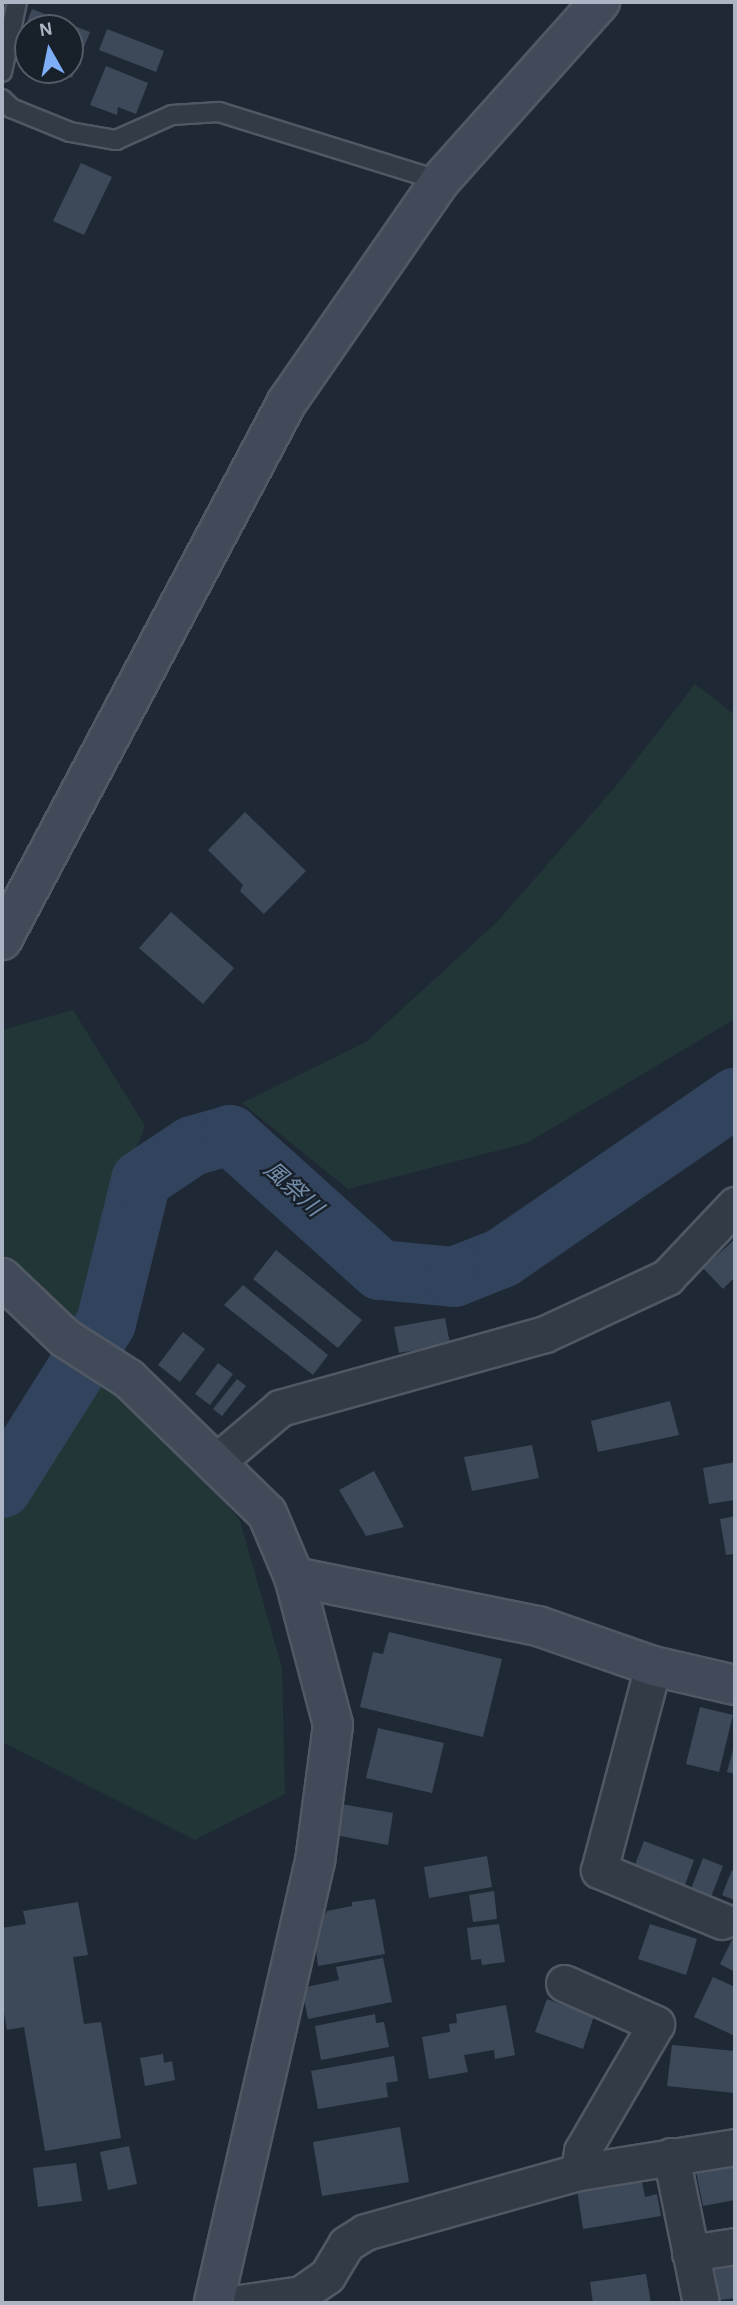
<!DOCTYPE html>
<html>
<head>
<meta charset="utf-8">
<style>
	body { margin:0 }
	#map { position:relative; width:737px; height:2305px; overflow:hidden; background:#1f2935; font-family:"Alegreya Sans","Noto Sans JP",sans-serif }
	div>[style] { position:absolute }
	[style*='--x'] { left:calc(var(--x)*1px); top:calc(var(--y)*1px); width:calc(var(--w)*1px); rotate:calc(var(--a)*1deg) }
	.green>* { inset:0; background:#223637 }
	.river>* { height:60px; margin:-30px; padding:0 30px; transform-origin:30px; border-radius:30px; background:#32445d }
	.building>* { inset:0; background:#3d4958 }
	.roads { filter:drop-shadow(2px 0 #505864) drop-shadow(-2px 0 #505864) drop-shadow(0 2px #505864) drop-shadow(0 -2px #505864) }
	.lane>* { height:18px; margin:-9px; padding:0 9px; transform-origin:9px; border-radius:9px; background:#323b46 }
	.street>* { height:35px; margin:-17.5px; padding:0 17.5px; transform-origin:17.5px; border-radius:17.5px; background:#323b46 }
	.secondary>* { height:38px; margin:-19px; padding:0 19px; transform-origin:19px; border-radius:19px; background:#404a59 }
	span { translate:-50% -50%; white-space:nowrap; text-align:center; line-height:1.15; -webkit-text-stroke:5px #18202a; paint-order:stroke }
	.water-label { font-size:23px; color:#748dab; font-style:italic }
	.frame { position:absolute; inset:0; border:4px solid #acb5c3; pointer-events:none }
	.north { position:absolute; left:14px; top:14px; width:70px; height:70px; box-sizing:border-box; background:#18202a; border:2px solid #535c67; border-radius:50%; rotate:351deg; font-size:19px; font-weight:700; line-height:28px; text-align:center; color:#acb5c3 }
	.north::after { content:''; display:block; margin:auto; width:24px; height:32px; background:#7eaef6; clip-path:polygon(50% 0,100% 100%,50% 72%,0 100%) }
</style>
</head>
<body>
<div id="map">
	<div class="green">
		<i style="clip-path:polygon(695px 684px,735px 715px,735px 1019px,527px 1143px,348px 1189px,242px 1103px,366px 1042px,497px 922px,616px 786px)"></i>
		<i style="clip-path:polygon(73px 1010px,145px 1126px,109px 1219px,129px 1379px,240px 1521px,282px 1668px,285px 1794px,195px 1840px,2px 1742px,2px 1506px,63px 1388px,39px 1313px,2px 1264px,2px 1030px)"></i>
	</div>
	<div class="river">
		<i style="--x:2;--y:1488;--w:195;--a:-57.8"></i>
		<i style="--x:106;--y:1323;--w:147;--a:-76.2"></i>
		<i style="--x:141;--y:1180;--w:61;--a:-33.7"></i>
		<i style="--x:192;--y:1146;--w:40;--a:-16"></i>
		<i style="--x:230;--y:1135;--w:202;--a:42"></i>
		<i style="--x:380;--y:1270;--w:74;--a:5.4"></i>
		<i style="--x:454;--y:1277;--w:52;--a:-21.6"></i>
		<i style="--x:502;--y:1258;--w:283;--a:-34.5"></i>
	</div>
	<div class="building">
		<i style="clip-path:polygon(32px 9px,90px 32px,72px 78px,52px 70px,70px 70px,70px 28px,28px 28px,28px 61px,14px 55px)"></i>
		<i style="clip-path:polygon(107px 29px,164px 51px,156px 72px,99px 50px)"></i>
		<i style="clip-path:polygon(106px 66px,148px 83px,136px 114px,118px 107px,117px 115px,90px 105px)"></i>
		<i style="clip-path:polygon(81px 163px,112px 177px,84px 235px,53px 221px)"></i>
		<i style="clip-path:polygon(245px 812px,306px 871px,264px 914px,240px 891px,243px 885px,208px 850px)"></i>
		<i style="clip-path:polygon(171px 912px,234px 968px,203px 1004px,139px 948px)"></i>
		<i style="clip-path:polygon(735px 1239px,735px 1277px,723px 1289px,703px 1268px)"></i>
		<i style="clip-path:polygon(276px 1250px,362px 1320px,338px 1348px,253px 1279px)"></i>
		<i style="clip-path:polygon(243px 1285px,328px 1355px,313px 1375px,224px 1305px)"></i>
		<i style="clip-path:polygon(445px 1318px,450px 1344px,399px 1353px,394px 1327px)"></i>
		<i style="clip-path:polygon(183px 1332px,205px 1349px,180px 1382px,158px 1365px)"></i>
		<i style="clip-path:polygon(218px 1363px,233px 1374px,210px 1405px,195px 1394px)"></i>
		<i style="clip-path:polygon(237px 1379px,246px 1386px,222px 1416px,213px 1409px)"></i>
		<i style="clip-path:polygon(670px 1401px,679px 1435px,598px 1452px,591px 1421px)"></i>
		<i style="clip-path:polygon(532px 1445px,539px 1478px,472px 1491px,464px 1457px)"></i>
		<i style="clip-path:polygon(735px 1462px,735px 1500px,709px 1504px,703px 1468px)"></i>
		<i style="clip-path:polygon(374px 1471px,404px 1527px,366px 1536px,339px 1490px)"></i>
		<i style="clip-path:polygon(735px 1516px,735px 1554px,726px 1555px,720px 1519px)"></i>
		<i style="clip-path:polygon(389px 1632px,502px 1659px,483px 1737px,360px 1707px,373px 1652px,383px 1654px)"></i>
		<i style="clip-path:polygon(700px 1707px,733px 1715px,719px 1772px,686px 1764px)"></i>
		<i style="clip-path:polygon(378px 1728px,444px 1743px,432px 1793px,366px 1778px)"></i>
		<i style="clip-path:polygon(734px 1746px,735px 1746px,735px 1774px,727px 1772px)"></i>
		<i style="clip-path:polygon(341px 1804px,393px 1813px,388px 1845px,335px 1835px)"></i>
		<i style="clip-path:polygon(644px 1841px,694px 1860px,685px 1885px,634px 1867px)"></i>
		<i style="clip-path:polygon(487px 1856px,492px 1887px,429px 1898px,424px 1867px)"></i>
		<i style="clip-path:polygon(703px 1858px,723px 1866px,711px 1897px,691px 1889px)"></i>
		<i style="clip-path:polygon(732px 1870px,735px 1871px,735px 1906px,732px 1905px,734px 1900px,722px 1895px)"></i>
		<i style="clip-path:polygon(494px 1891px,497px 1919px,473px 1922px,469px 1895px)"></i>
		<i style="clip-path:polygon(375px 1899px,385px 1954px,318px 1966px,314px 1932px,327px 1911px,352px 1906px,352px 1902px)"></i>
		<i style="clip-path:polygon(78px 1902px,88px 1955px,73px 1957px,84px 2024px,101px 2022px,121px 2138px,45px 2151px,24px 2027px,7px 2030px,2px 2002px,2px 1928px,26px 1924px,23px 1911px)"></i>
		<i style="clip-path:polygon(499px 1924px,505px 1962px,482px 1965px,481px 1959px,471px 1960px,467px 1928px)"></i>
		<i style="clip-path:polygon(650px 1924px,697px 1939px,686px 1975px,638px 1959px)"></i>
		<i style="clip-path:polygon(735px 1934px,735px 1972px,720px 1964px)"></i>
		<i style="clip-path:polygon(383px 1958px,392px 2002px,308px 2019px,302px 1988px,339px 1980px,336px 1967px)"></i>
		<i style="clip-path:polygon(713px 1977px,735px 1987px,735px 2036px,694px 2017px)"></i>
		<i style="clip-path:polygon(547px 1999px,594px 2016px,583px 2049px,535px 2032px)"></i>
		<i style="clip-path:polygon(506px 2005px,515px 2055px,495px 2059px,494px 2050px,464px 2055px,468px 2072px,429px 2079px,422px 2037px,450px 2032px,449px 2024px,457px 2023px,456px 2014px)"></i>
		<i style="clip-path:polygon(375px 2014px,376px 2023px,384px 2022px,389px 2047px,321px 2060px,315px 2026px)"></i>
		<i style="clip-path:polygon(672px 2045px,735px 2051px,735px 2093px,667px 2086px)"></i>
		<i style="clip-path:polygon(163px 2054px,164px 2063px,172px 2061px,175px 2080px,145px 2086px,140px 2058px)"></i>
		<i style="clip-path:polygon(394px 2056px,398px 2081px,386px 2083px,388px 2097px,318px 2109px,311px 2071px)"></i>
		<i style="clip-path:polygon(400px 2127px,409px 2182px,322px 2196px,313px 2142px)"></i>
		<i style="clip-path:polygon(129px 2146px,137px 2184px,108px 2190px,100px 2152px)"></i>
		<i style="clip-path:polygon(76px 2163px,82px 2201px,38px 2207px,33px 2168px)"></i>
		<i style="clip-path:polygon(735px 2163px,735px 2200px,703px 2206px,696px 2171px)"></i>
		<i style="clip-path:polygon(641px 2177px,645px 2197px,657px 2194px,661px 2216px,583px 2229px,577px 2189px)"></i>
		<i style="clip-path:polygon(735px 2260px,735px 2298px,720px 2300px,714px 2264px)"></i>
		<i style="clip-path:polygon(646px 2274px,651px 2303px,593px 2303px,590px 2282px)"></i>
	</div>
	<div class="roads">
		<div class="lane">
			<i style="--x:2;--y:72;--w:72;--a:-77.9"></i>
			<i style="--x:2;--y:99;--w:13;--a:45"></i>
			<i style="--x:11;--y:108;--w:64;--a:22.1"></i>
			<i style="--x:70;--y:132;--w:47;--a:9.9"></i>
			<i style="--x:116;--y:140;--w:61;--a:-24.1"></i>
			<i style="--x:172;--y:115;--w:47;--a:-3.7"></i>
			<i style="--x:219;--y:112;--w:232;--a:17.3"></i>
		</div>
		<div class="street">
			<i style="--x:215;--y:1463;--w:85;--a:-40.2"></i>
			<i style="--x:280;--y:1408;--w:275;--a:-15.6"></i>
			<i style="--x:545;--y:1334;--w:135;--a:-25"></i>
			<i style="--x:667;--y:1277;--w:99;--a:-46.6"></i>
			<i style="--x:653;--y:1666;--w:211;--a:104.8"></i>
			<i style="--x:599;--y:1870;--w:133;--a:22.5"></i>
			<i style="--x:564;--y:1983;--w:101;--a:24"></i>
			<i style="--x:656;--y:2024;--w:147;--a:120.2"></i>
			<i style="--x:582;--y:2151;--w:21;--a:98"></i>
			<i style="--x:671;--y:2156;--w:150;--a:78.5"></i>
			<i style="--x:690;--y:2253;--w:46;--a:-8.8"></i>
			<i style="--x:240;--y:2303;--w:62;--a:-8.4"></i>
			<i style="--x:301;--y:2294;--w:32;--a:-35"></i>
			<i style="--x:327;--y:2276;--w:37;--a:-59"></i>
			<i style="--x:346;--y:2244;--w:22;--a:-32"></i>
			<i style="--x:365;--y:2232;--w:222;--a:-15.7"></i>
			<i style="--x:579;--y:2172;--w:158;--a:-9.1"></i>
		</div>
		<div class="secondary">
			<i style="--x:2;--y:940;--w:609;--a:-62.09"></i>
			<i style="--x:287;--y:402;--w:269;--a:-55.3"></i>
			<i style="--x:440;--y:181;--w:240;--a:-48.2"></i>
			<i style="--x:2;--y:1278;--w:87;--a:43.6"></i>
			<i style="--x:65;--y:1338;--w:76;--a:32.6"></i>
			<i style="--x:129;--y:1379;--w:192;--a:44.2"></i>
			<i style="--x:267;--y:1513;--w:69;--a:67.1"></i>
			<i style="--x:294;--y:1577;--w:153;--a:75.2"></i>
			<i style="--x:333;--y:1725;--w:137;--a:97.5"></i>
			<i style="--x:315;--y:1861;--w:453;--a:102.9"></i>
			<i style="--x:294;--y:1577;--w:249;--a:11.4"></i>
			<i style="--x:538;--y:1626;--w:122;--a:19.2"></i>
			<i style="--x:653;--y:1666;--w:84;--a:13"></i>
		</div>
	</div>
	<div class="water-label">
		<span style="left:292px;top:1190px;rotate:42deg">風祭川</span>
	</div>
	<div class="frame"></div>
	<div class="north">N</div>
</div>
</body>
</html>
